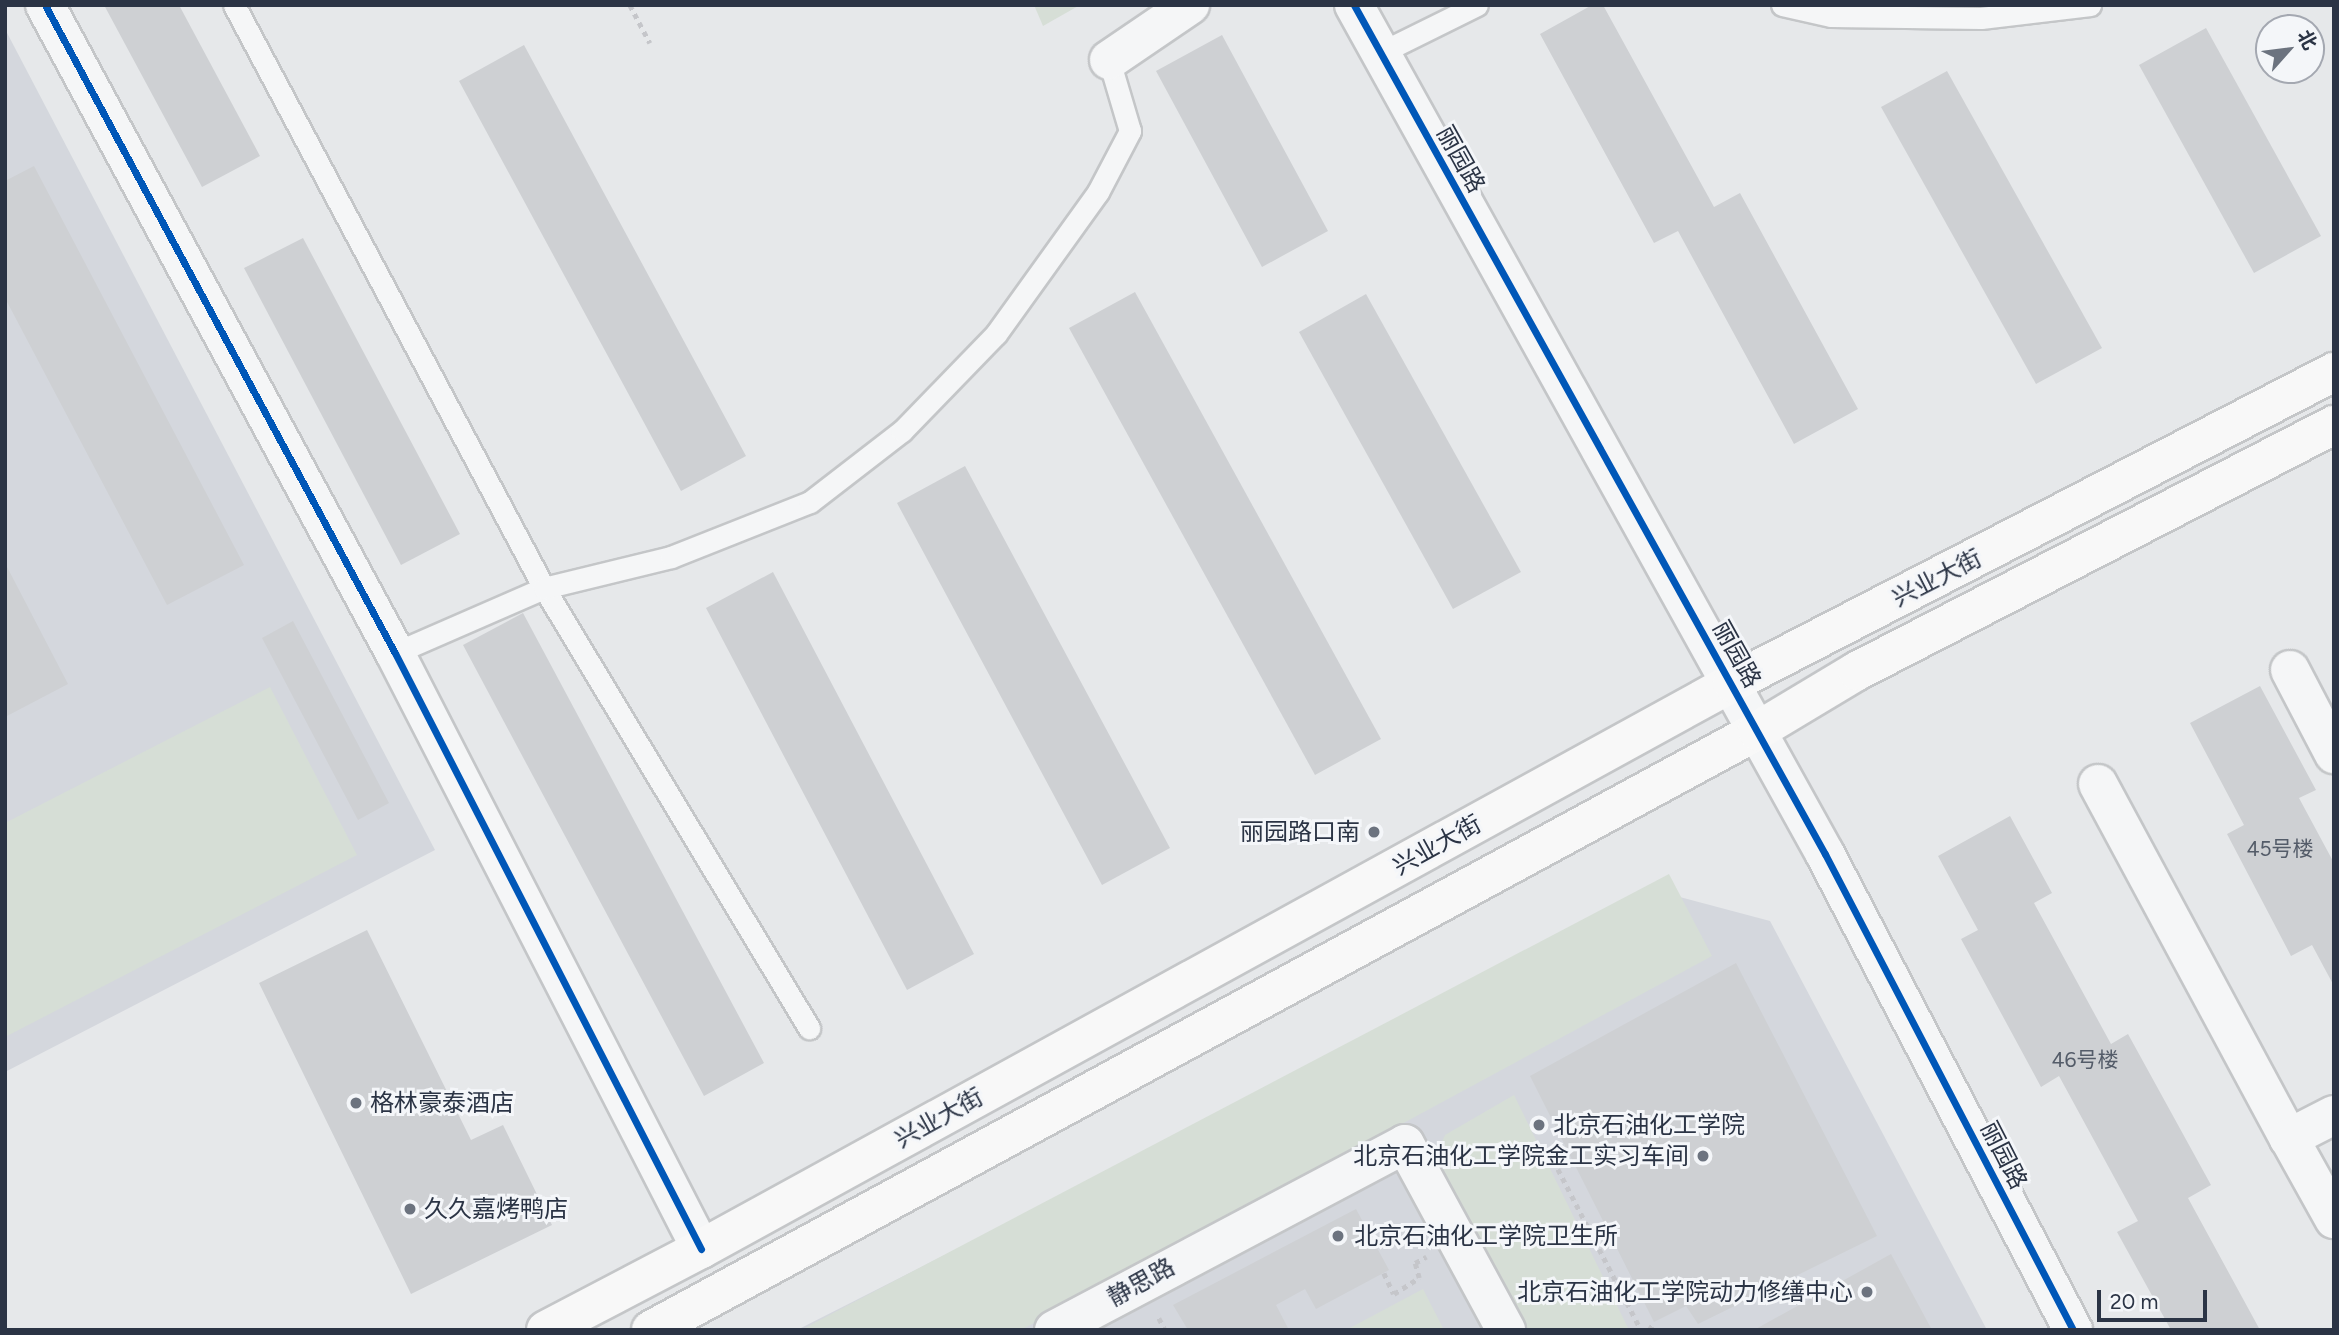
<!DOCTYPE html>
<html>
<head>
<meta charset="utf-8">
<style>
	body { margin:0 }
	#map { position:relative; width:2339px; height:1335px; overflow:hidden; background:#e6e8ea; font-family:Figtree,"Noto Sans SC",sans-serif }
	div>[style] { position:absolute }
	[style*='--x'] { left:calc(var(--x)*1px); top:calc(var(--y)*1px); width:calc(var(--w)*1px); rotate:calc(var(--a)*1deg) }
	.built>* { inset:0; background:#d4d7dd }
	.green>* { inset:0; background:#d6ded6 }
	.building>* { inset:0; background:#ced0d3 }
	.path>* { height:4.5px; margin-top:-2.25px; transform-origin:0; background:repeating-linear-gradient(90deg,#c5c6ca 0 5px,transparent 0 10px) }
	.roads { filter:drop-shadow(2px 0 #c4c6c8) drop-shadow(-2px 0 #c4c6c8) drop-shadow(0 2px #c4c6c8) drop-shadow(0 -2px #c4c6c8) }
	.service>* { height:21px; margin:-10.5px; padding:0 10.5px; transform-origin:10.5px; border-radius:10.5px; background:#f5f6f7 }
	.minor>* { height:38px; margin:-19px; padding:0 19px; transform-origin:19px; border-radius:19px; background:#f5f6f7 }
	.tertiary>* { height:38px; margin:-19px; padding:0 19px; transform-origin:19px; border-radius:19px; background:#f5f6f7 }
	.secondary>* { height:38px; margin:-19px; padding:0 19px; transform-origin:19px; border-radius:19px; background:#f8f8f8 }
	.cycleway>* { height:7px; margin:-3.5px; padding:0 3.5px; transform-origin:3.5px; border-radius:3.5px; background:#0057b8 }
	.dots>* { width:19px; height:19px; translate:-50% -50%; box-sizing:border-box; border:4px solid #f4f6f9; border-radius:50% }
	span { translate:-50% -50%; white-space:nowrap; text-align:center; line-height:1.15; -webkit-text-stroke:6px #f4f6f9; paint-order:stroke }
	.number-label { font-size:21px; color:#545c69 }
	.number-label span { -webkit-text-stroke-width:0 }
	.street-label { font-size:24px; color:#2b3445 }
	.poi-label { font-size:24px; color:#2b3445 }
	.right { translate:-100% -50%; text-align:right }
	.left { translate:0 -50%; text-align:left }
	.frame { position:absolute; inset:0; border:7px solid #2b3445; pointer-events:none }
	.north { position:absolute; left:2255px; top:14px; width:70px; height:70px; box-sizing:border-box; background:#f4f6f9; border:2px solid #a4a8b1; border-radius:50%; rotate:62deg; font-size:19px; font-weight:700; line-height:28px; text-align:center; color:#2b3445 }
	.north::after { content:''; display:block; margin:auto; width:24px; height:32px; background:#6c737f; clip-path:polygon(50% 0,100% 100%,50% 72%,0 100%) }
	.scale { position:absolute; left:2097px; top:1290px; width:110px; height:32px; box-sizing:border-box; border:4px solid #2b3445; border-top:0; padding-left:9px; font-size:21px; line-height:24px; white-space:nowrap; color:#2b3445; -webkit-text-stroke:5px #f4f6f9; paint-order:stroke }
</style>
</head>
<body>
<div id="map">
	<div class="built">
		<i style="clip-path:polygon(5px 29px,435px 850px,5px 1072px)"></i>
		<i style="clip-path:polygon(1661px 892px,1770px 921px,1987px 1330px,797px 1330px)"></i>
	</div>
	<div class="green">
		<i style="clip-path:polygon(1034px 5px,1080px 5px,1043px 26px)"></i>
		<i style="clip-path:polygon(270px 687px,357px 855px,5px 1037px,5px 823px)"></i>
		<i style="clip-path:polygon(1669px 874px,1712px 956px,1021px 1330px,801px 1330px)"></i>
		<i style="clip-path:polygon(1514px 1095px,1629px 1330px,1526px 1330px,1436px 1155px,1445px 1135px)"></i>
		<i style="clip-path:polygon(1423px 1289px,1444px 1330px,1346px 1330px)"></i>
	</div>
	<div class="building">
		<i style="clip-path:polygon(104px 5px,179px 5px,260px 156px,202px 187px)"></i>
		<i style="clip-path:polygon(1592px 5px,1603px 5px,1714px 207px,1740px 193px,1858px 409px,1794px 444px,1678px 231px,1654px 243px,1540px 34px)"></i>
		<i style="clip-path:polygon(2206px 28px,2321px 236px,2254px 273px,2139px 65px)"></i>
		<i style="clip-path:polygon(1222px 35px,1328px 231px,1262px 267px,1156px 71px)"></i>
		<i style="clip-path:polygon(524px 45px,746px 456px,681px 491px,459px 81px)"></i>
		<i style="clip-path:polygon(1947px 71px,2102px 348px,2036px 384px,1881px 107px)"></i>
		<i style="clip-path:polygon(34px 166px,244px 565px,167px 605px,5px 298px,5px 181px)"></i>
		<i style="clip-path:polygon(303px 238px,460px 534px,401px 565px,244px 268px)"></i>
		<i style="clip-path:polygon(1135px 292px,1381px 739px,1315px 775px,1069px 328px)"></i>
		<i style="clip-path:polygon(1366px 294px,1521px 572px,1453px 609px,1299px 332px)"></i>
		<i style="clip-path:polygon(965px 466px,1170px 848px,1102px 885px,897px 503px)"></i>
		<i style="clip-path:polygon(5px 563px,68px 684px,5px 717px)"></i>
		<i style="clip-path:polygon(773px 572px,974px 954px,907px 990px,706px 608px)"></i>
		<i style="clip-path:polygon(523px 613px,764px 1063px,704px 1096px,463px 645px)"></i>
		<i style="clip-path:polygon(293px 621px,389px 803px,358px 820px,262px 638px)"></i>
		<i style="clip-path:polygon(2260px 686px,2316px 790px,2299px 798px,2334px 863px,2334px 986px,2312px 945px,2291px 956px,2227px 834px,2244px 825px,2190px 723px)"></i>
		<i style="clip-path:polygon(2010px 816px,2052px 893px,2034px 903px,2111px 1044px,2128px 1034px,2211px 1185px,2188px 1198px,2260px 1330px,2171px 1330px,2117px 1232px,2138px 1221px,2059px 1076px,2041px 1087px,1961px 939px,1978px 930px,1938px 856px)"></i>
		<i style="clip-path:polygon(367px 930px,471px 1140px,503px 1125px,552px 1225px,411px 1294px,259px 983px)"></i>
		<i style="clip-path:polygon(1736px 963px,1877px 1236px,1698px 1324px,1686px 1306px,1654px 1322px,1530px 1076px)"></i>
		<i style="clip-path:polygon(1356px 1209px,1389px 1270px,1316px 1309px,1305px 1289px,1276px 1305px,1289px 1330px,1188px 1330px,1173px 1305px)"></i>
		<i style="clip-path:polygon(1891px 1254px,1932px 1330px,1754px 1330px)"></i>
	</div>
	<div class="path">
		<i style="--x:630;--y:5;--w:43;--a:62.2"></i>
		<i style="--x:1558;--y:1169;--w:181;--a:62.7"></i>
		<i style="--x:1384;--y:1273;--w:23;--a:65"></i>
		<i style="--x:1394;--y:1294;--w:30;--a:-33"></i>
		<i style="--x:1419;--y:1278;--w:16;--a:-105"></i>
		<i style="--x:1415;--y:1263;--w:13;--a:-29"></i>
		<i style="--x:1159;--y:1318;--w:13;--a:63"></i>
		<i style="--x:1649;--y:1330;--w:9;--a:-58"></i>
	</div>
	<div class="roads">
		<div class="service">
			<i style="--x:234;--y:5;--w:660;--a:62"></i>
			<i style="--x:544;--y:588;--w:514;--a:58.94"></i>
			<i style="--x:1782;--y:5;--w:50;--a:12.7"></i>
			<i style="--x:1831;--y:16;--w:150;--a:0.8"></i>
			<i style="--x:1981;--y:18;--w:110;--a:-6.8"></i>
			<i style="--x:1380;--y:53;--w:108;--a:-26.3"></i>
			<i style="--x:395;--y:653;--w:163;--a:-23.6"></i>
			<i style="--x:544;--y:588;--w:131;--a:-13.7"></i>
			<i style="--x:671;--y:557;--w:149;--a:-21.6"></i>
			<i style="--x:810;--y:502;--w:116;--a:-37.7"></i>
			<i style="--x:902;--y:431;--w:135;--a:-45.9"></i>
			<i style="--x:996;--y:334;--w:175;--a:-54.3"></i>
			<i style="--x:1098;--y:192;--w:69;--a:-62.3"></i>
			<i style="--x:1130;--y:131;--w:74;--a:-106.5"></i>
		</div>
		<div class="minor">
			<i style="--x:45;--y:5;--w:736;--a:61.63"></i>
			<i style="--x:395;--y:653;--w:670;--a:62.82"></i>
			<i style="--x:1109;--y:60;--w:98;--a:-34.2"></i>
			<i style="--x:2290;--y:670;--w:95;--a:62.4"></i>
			<i style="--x:2098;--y:784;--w:402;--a:61.7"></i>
			<i style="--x:2334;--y:1115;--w:51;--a:152.9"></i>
			<i style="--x:2289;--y:1138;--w:93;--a:60.9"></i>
			<i style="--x:1054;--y:1330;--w:397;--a:-27.9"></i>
			<i style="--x:1405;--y:1144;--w:212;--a:61.5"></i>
		</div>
		<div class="tertiary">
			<i style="--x:1354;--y:5;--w:971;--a:60.98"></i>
			<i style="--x:1825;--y:854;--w:537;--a:62.48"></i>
		</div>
		<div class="secondary">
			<i style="--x:546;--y:1330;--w:175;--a:-27.6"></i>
			<i style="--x:701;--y:1249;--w:1176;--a:-28.77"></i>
			<i style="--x:1732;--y:683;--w:678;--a:-27.32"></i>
			<i style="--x:651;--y:1330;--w:1258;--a:-28.44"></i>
			<i style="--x:1757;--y:731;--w:117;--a:-31"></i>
			<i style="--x:1857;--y:671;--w:537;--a:-27.28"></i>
		</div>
	</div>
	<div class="cycleway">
		<i style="--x:45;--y:5;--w:736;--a:61.63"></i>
		<i style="--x:395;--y:653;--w:670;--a:62.82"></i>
		<i style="--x:1354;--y:5;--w:971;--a:60.98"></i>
		<i style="--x:1825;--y:854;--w:537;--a:62.48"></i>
	</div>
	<div class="dots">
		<i style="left:1374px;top:832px;background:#6c737f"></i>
		<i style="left:356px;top:1103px;background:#6c737f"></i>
		<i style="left:1539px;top:1125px;background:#6c737f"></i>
		<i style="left:1703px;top:1156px;background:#6c737f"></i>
		<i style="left:410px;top:1209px;background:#6c737f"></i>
		<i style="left:1338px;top:1236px;background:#6c737f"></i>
		<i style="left:1867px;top:1292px;background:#6c737f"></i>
	</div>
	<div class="number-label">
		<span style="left:2280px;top:849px">45号楼</span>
		<span style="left:2085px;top:1060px">46号楼</span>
	</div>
	<div class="street-label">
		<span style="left:1461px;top:159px;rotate:61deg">丽园路</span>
		<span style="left:1937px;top:578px;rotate:-27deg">兴业大街</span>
		<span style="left:1737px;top:654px;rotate:61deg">丽园路</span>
		<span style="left:1437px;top:845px;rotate:-29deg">兴业大街</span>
		<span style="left:939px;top:1118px;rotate:-29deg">兴业大街</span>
		<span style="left:2004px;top:1155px;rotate:63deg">丽园路</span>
		<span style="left:1141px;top:1282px;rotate:-29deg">静思路</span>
	</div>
	<div class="poi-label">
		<span class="right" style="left:1360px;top:832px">丽园路口南</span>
		<span class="left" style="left:370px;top:1103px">格林豪泰酒店</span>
		<span class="left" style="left:1553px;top:1125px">北京石油化工学院</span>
		<span class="right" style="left:1689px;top:1156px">北京石油化工学院金工实习车间</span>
		<span class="left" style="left:424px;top:1209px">久久嘉烤鸭店</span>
		<span class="left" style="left:1354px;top:1236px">北京石油化工学院卫生所</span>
		<span class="right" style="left:1853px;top:1292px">北京石油化工学院动力修缮中心</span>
	</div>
	<div class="frame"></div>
	<div class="north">北</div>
	<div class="scale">20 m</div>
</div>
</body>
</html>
